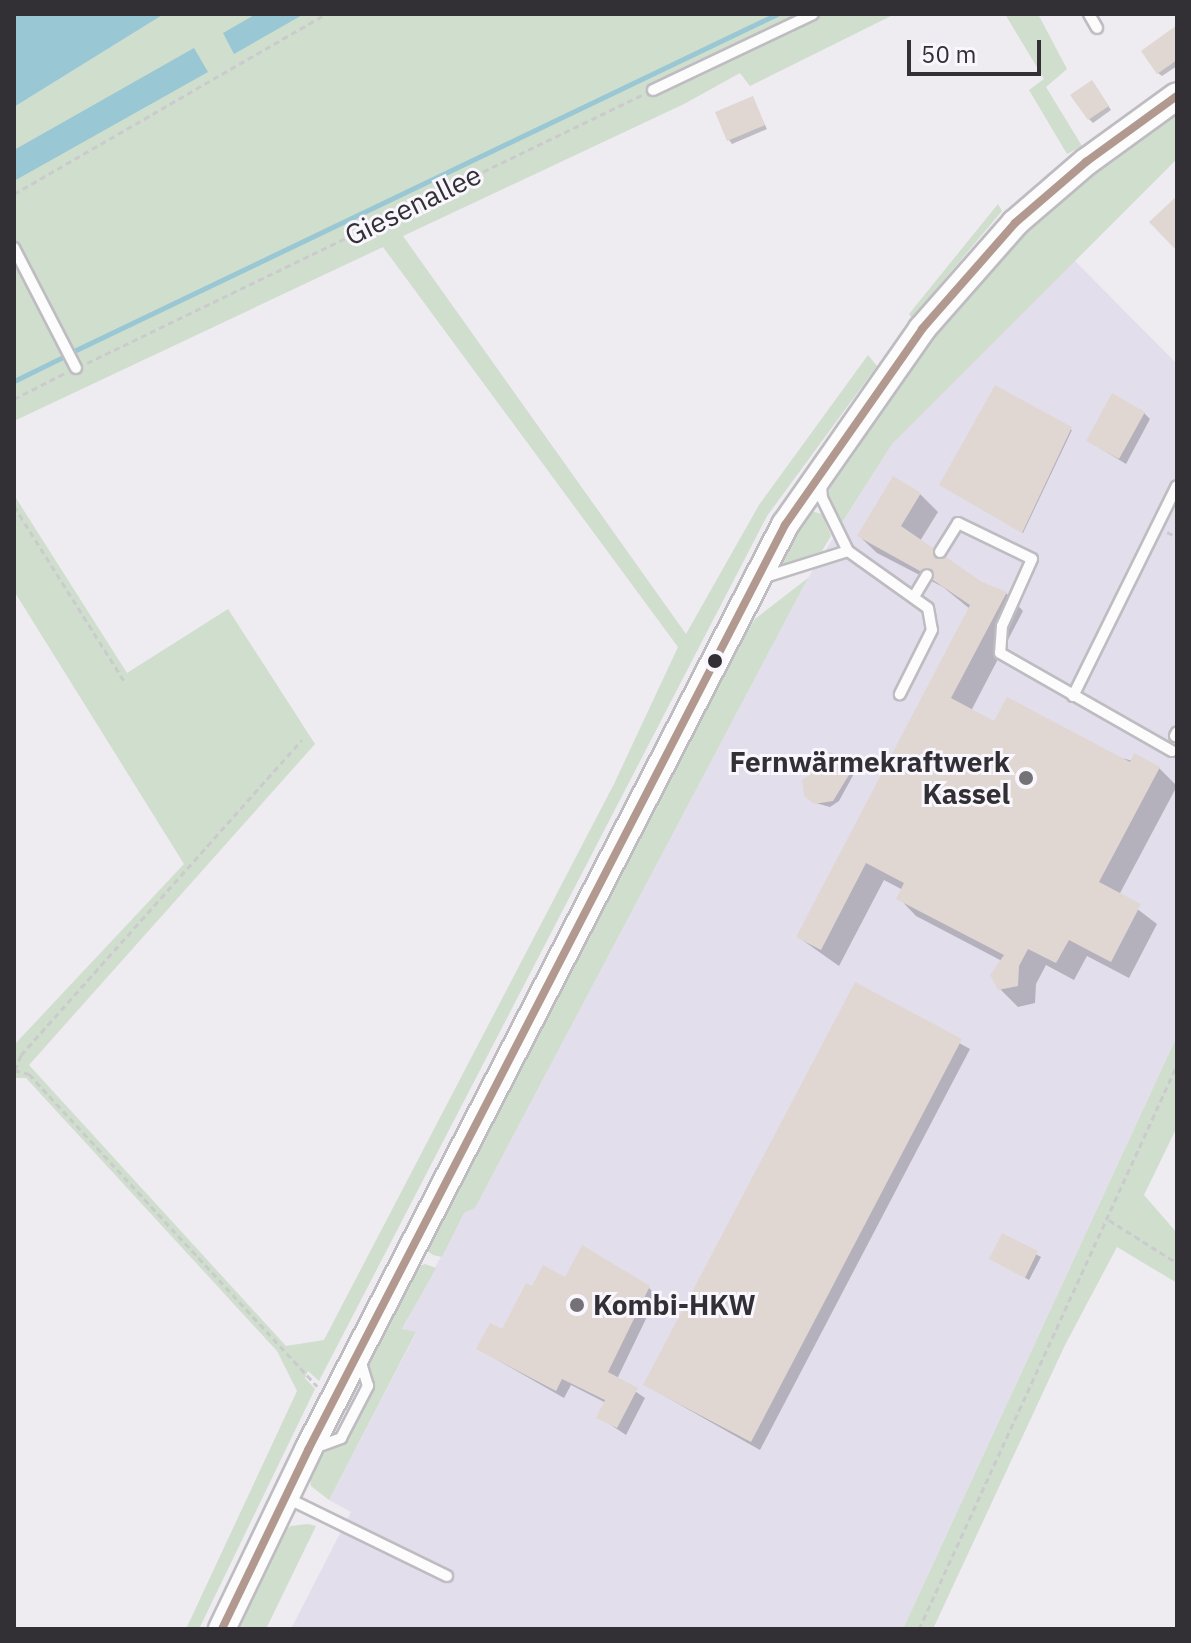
<!DOCTYPE html>
<html>
<head>
<meta charset="utf-8">
<style>
	body { margin:0 }
	#map { position:relative; width:1191px; height:1643px; overflow:hidden; background:#eeebf1; font-family:"IBM Plex Sans",sans-serif }
	div>[style] { position:absolute }
	[style*='--x'] { left:calc(var(--x)*1px); top:calc(var(--y)*1px); width:calc(var(--w)*1px); rotate:calc(var(--a)*1deg) }
	.built>* { inset:0; background:#e3deeb }
	.green>* { inset:0; background:#d0dece }
	.water>* { inset:0; background:#99c7d4 }
	.shadow>* { inset:0; background:#0003 }
	.stream>* { height:5px; margin:-2.5px; padding:0 2.5px; transform-origin:2.5px; border-radius:2.5px; background:#99c7d4 }
	.building>* { inset:0; background:#e0d7d2 }
	.path>* { height:3px; margin-top:-1.5px; transform-origin:0; background:repeating-linear-gradient(90deg,#cbcacd 0 6px,transparent 0 10px) }
	.roads { filter:drop-shadow(2px 0 #bebcc1) drop-shadow(-2px 0 #bebcc1) drop-shadow(0 2px #bebcc1) drop-shadow(0 -2px #bebcc1) }
	.service>* { height:10px; margin:-5px; padding:0 5px; transform-origin:5px; border-radius:5px; background:#fcfcfd }
	.tertiary>* { height:26px; margin:-13px; padding:0 13px; transform-origin:13px; border-radius:13px; background:#fcfcfd }
	.bus-1>* { height:8px; margin:-4px; padding:0 4px; transform-origin:4px; border-radius:4px; background:#b29990 }
	.dots>* { width:22px; height:22px; translate:-50% -50%; box-sizing:border-box; border:4px solid #f9f6fd; border-radius:50% }
	span { translate:-50% -50%; white-space:nowrap; text-align:center; line-height:1.15; -webkit-text-stroke:6px #f9f6fd; paint-order:stroke }
	.street-label { font-size:28px; color:#323035 }
	.poi-label { font-size:28px; color:#323035; font-weight:700 }
	.right { translate:-100% -50%; text-align:right }
	.left { translate:0 -50%; text-align:left }
	.frame { position:absolute; inset:0; border:16px solid #323035; pointer-events:none }
	.scale { position:absolute; left:907px; top:40px; width:134px; height:36px; box-sizing:border-box; border:4px solid #323035; border-top:0; padding-left:10px; font-size:24px; line-height:28px; white-space:nowrap; color:#323035; -webkit-text-stroke:6px #f9f6fd; paint-order:stroke }
</style>
</head>
<body>
<div id="map">
	<div class="built">
		<i style="clip-path:polygon(1072px 258px,1177px 364px,1177px 1036px,903px 1629px,291px 1629px,351px 1512px,329px 1500px,416px 1333px,402px 1330px,464px 1213px,475px 1208px,808px 578px,892px 444px)"></i>
	</div>
	<div class="green">
		<i style="clip-path:polygon(164px 14px,895px 14px,750px 86px,740px 73px,684px 104px,403px 236px,686px 634px,759px 505px,868px 355px,877px 366px,767px 516px,319px 1381px,308px 1371px,305px 1378px,315px 1389px,199px 1629px,186px 1629px,297px 1391px,277px 1351px,26px 1078px,14px 1078px,14px 1045px,184px 864px,14px 591px,14px 495px,127px 673px,228px 609px,315px 744px,29px 1065px,286px 1346px,324px 1340px,614px 784px,678px 647px,383px 247px,14px 421px,14px 107px)"></i>
		<i style="clip-path:polygon(1005px 14px,1038px 14px,1067px 69px,1046px 87px,1082px 146px,1067px 154px,1029px 90px,1044px 79px)"></i>
		<i style="clip-path:polygon(1177px 106px,1177px 159px,892px 444px,842px 523px,829px 495px,830px 476px,966px 294px,1023px 231px,1092px 170px)"></i>
		<i style="clip-path:polygon(998px 204px,1002px 211px,912px 318px,909px 314px)"></i>
		<i style="clip-path:polygon(811px 511px,822px 514px,831px 536px,822px 551px,785px 565px,778px 558px)"></i>
		<i style="clip-path:polygon(808px 578px,475px 1208px,464px 1213px,442px 1257px,433px 1255px,426px 1250px,733px 652px,755px 619px)"></i>
		<i style="clip-path:polygon(1177px 1036px,1177px 1127px,1144px 1195px,1177px 1233px,1177px 1283px,1117px 1247px,1065px 1345px,933px 1629px,903px 1629px)"></i>
		<i style="clip-path:polygon(425px 1264px,436px 1268px,402px 1329px,416px 1332px,329px 1500px,311px 1486px,309px 1472px,316px 1456px,346px 1442px,374px 1386px,366px 1357px,410px 1270px)"></i>
		<i style="clip-path:polygon(308px 1524px,316px 1526px,266px 1629px,238px 1629px,281px 1533px,291px 1526px)"></i>
	</div>
	<div class="water">
		<i style="clip-path:polygon(14px 14px,164px 14px,14px 107px)"></i>
		<i style="clip-path:polygon(256px 14px,304px 14px,234px 54px,223px 33px)"></i>
		<i style="clip-path:polygon(194px 48px,208px 72px,14px 181px,14px 150px)"></i>
	</div>
	<div class="shadow">
		<i style="clip-path:polygon(1177px 28px,1177px 66px,1162px 76px,1158px 73px)"></i>
		<i style="clip-path:polygon(1095px 86px,1111px 110px,1093px 123px,1089px 119px)"></i>
		<i style="clip-path:polygon(752px 99px,767px 129px,732px 144px,729px 140px)"></i>
		<i style="clip-path:polygon(996px 388px,1072px 430px,1023px 533px,943px 486px)"></i>
		<i style="clip-path:polygon(1144px 413px,1150px 419px,1126px 464px,1088px 441px)"></i>
		<i style="clip-path:polygon(920px 494px,938px 512px,920px 541px,981px 584px,1006px 593px,1023px 611px,971px 711px,995px 724px,1159px 768px,1177px 786px,1119px 895px,1157px 924px,1129px 978px,1087px 956px,1074px 980px,1046px 965px,1036px 984px,1035px 1003px,1018px 1007px,1000px 989px,1002px 961px,916px 916px,899px 898px,903px 890px,884px 880px,839px 966px,798px 937px,970px 609px,943px 587px,877px 553px,859px 536px)"></i>
		<i style="clip-path:polygon(853px 767px,856px 770px,839px 801px,830px 807px,812px 802px)"></i>
		<i style="clip-path:polygon(855px 985px,970px 1049px,760px 1450px,645px 1385px)"></i>
		<i style="clip-path:polygon(1003px 1236px,1041px 1257px,1029px 1280px,992px 1259px)"></i>
		<i style="clip-path:polygon(566px 1279px,649px 1288px,657px 1296px,617px 1379px,645px 1398px,626px 1435px,599px 1417px,606px 1403px,571px 1385px,564px 1398px,478px 1349px,502px 1332px,533px 1289px)"></i>
	</div>
	<div class="stream">
		<i style="--x:76;--y:350;--w:777;--a:-25.61"></i>
		<i style="--x:14;--y:381;--w:52;--a:-26.1"></i>
	</div>
	<div class="building">
		<i style="clip-path:polygon(1177px 25px,1177px 60px,1157px 74px,1141px 51px)"></i>
		<i style="clip-path:polygon(1092px 80px,1109px 106px,1088px 120px,1070px 95px)"></i>
		<i style="clip-path:polygon(753px 96px,765px 125px,727px 141px,715px 112px)"></i>
		<i style="clip-path:polygon(1177px 196px,1177px 251px,1149px 222px)"></i>
		<i style="clip-path:polygon(995px 385px,1072px 427px,1022px 533px,939px 485px)"></i>
		<i style="clip-path:polygon(1112px 393px,1145px 412px,1119px 459px,1086px 441px)"></i>
		<i style="clip-path:polygon(893px 476px,921px 493px,901px 526px,933px 548px,935px 558px,946px 557px,982px 582px,1007px 592px,951px 698px,994px 721px,1007px 697px,1130px 762px,1134px 753px,1160px 767px,1099px 882px,1141px 904px,1111px 962px,1069px 940px,1056px 963px,1028px 949px,1019px 966px,1018px 986px,998px 990px,990px 975px,1004px 955px,896px 899px,904px 883px,866px 863px,821px 950px,796px 937px,970px 605px,933px 580px,932px 569px,920px 571px,857px 536px)"></i>
		<i style="clip-path:polygon(830px 752px,855px 765px,833px 801px,814px 804px,804px 796px,802px 780px,821px 767px)"></i>
		<i style="clip-path:polygon(855px 982px,962px 1039px,751px 1442px,643px 1385px)"></i>
		<i style="clip-path:polygon(1002px 1233px,1038px 1251px,1025px 1278px,989px 1259px)"></i>
		<i style="clip-path:polygon(582px 1245px,650px 1286px,608px 1372px,638px 1388px,617px 1428px,596px 1418px,605px 1400px,562px 1379px,556px 1391px,476px 1349px,490px 1323px,502px 1329px,526px 1283px,532px 1286px,543px 1265px,565px 1277px)"></i>
	</div>
	<div class="path">
		<i style="--x:14;--y:194;--w:360;--a:-30"></i>
		<i style="--x:87;--y:363;--w:616;--a:-25.78"></i>
		<i style="--x:14;--y:399;--w:57;--a:-27"></i>
		<i style="--x:14;--y:506;--w:210;--a:57.8"></i>
		<i style="--x:1167;--y:532;--w:11;--a:27"></i>
		<i style="--x:14;--y:1070;--w:16;--a:15"></i>
		<i style="--x:29;--y:1074;--w:425;--a:47.3"></i>
		<i style="--x:15;--y:1070;--w:16;--a:-68"></i>
		<i style="--x:21;--y:1055;--w:422;--a:-48.3"></i>
		<i style="--x:1109;--y:1220;--w:80;--a:32.3"></i>
		<i style="--x:919;--y:1629;--w:620;--a:-65.42"></i>
	</div>
	<div class="roads">
		<div class="service">
			<i style="--x:1089;--y:14;--w:16;--a:60"></i>
			<i style="--x:653;--y:90;--w:177;--a:-25.4"></i>
			<i style="--x:14;--y:248;--w:135;--a:62.7"></i>
			<i style="--x:821;--y:485;--w:13;--a:86"></i>
			<i style="--x:822;--y:498;--w:59;--a:63.9"></i>
			<i style="--x:848;--y:551;--w:98;--a:35.5"></i>
			<i style="--x:928;--y:608;--w:22;--a:80"></i>
			<i style="--x:932;--y:630;--w:72;--a:116.6"></i>
			<i style="--x:940;--y:552;--w:34;--a:-58"></i>
			<i style="--x:958;--y:523;--w:82;--a:25.9"></i>
			<i style="--x:1032;--y:559;--w:73;--a:114.1"></i>
			<i style="--x:1002;--y:626;--w:27;--a:94"></i>
			<i style="--x:1000;--y:653;--w:198;--a:29.7"></i>
			<i style="--x:762;--y:578;--w:90;--a:-17.4"></i>
			<i style="--x:915;--y:595;--w:23;--a:-59"></i>
			<i style="--x:1073;--y:696;--w:234;--a:-63.7"></i>
			<i style="--x:1175;--y:736;--w:4;--a:-63"></i>
			<i style="--x:314;--y:1448;--w:29;--a:-20"></i>
			<i style="--x:341;--y:1438;--w:59;--a:-62.6"></i>
			<i style="--x:368;--y:1386;--w:28;--a:-107"></i>
			<i style="--x:287;--y:1498;--w:178;--a:26"></i>
		</div>
		<div class="tertiary">
			<i style="--x:222;--y:1629;--w:199;--a:-64.3"></i>
			<i style="--x:308;--y:1450;--w:1041;--a:-62.72"></i>
			<i style="--x:785;--y:525;--w:239;--a:-55"></i>
			<i style="--x:922;--y:329;--w:141;--a:-48.7"></i>
			<i style="--x:1015;--y:223;--w:94;--a:-40.7"></i>
			<i style="--x:1086;--y:162;--w:112;--a:-36"></i>
		</div>
	</div>
	<div class="bus-1">
		<i style="--x:222;--y:1629;--w:199;--a:-64.3"></i>
		<i style="--x:308;--y:1450;--w:1041;--a:-62.72"></i>
		<i style="--x:785;--y:525;--w:239;--a:-55"></i>
		<i style="--x:922;--y:329;--w:141;--a:-48.7"></i>
		<i style="--x:1015;--y:223;--w:94;--a:-40.7"></i>
		<i style="--x:1086;--y:162;--w:112;--a:-36"></i>
	</div>
	<div class="dots">
		<i style="left:715px;top:661px;background:#323035"></i>
		<i style="left:1026px;top:778px;background:#747177"></i>
		<i style="left:577px;top:1305px;background:#747177"></i>
	</div>
	<div class="street-label">
		<span style="left:413px;top:205px;rotate:-26deg">Giesenallee</span>
	</div>
	<div class="poi-label">
		<span class="right" style="left:1010px;top:778px">Fernwärmekraftwerk<br>Kassel</span>
		<span class="left" style="left:593px;top:1305px">Kombi-HKW</span>
	</div>
	<div class="frame"></div>
	<div class="scale">50 m</div>
</div>
</body>
</html>
